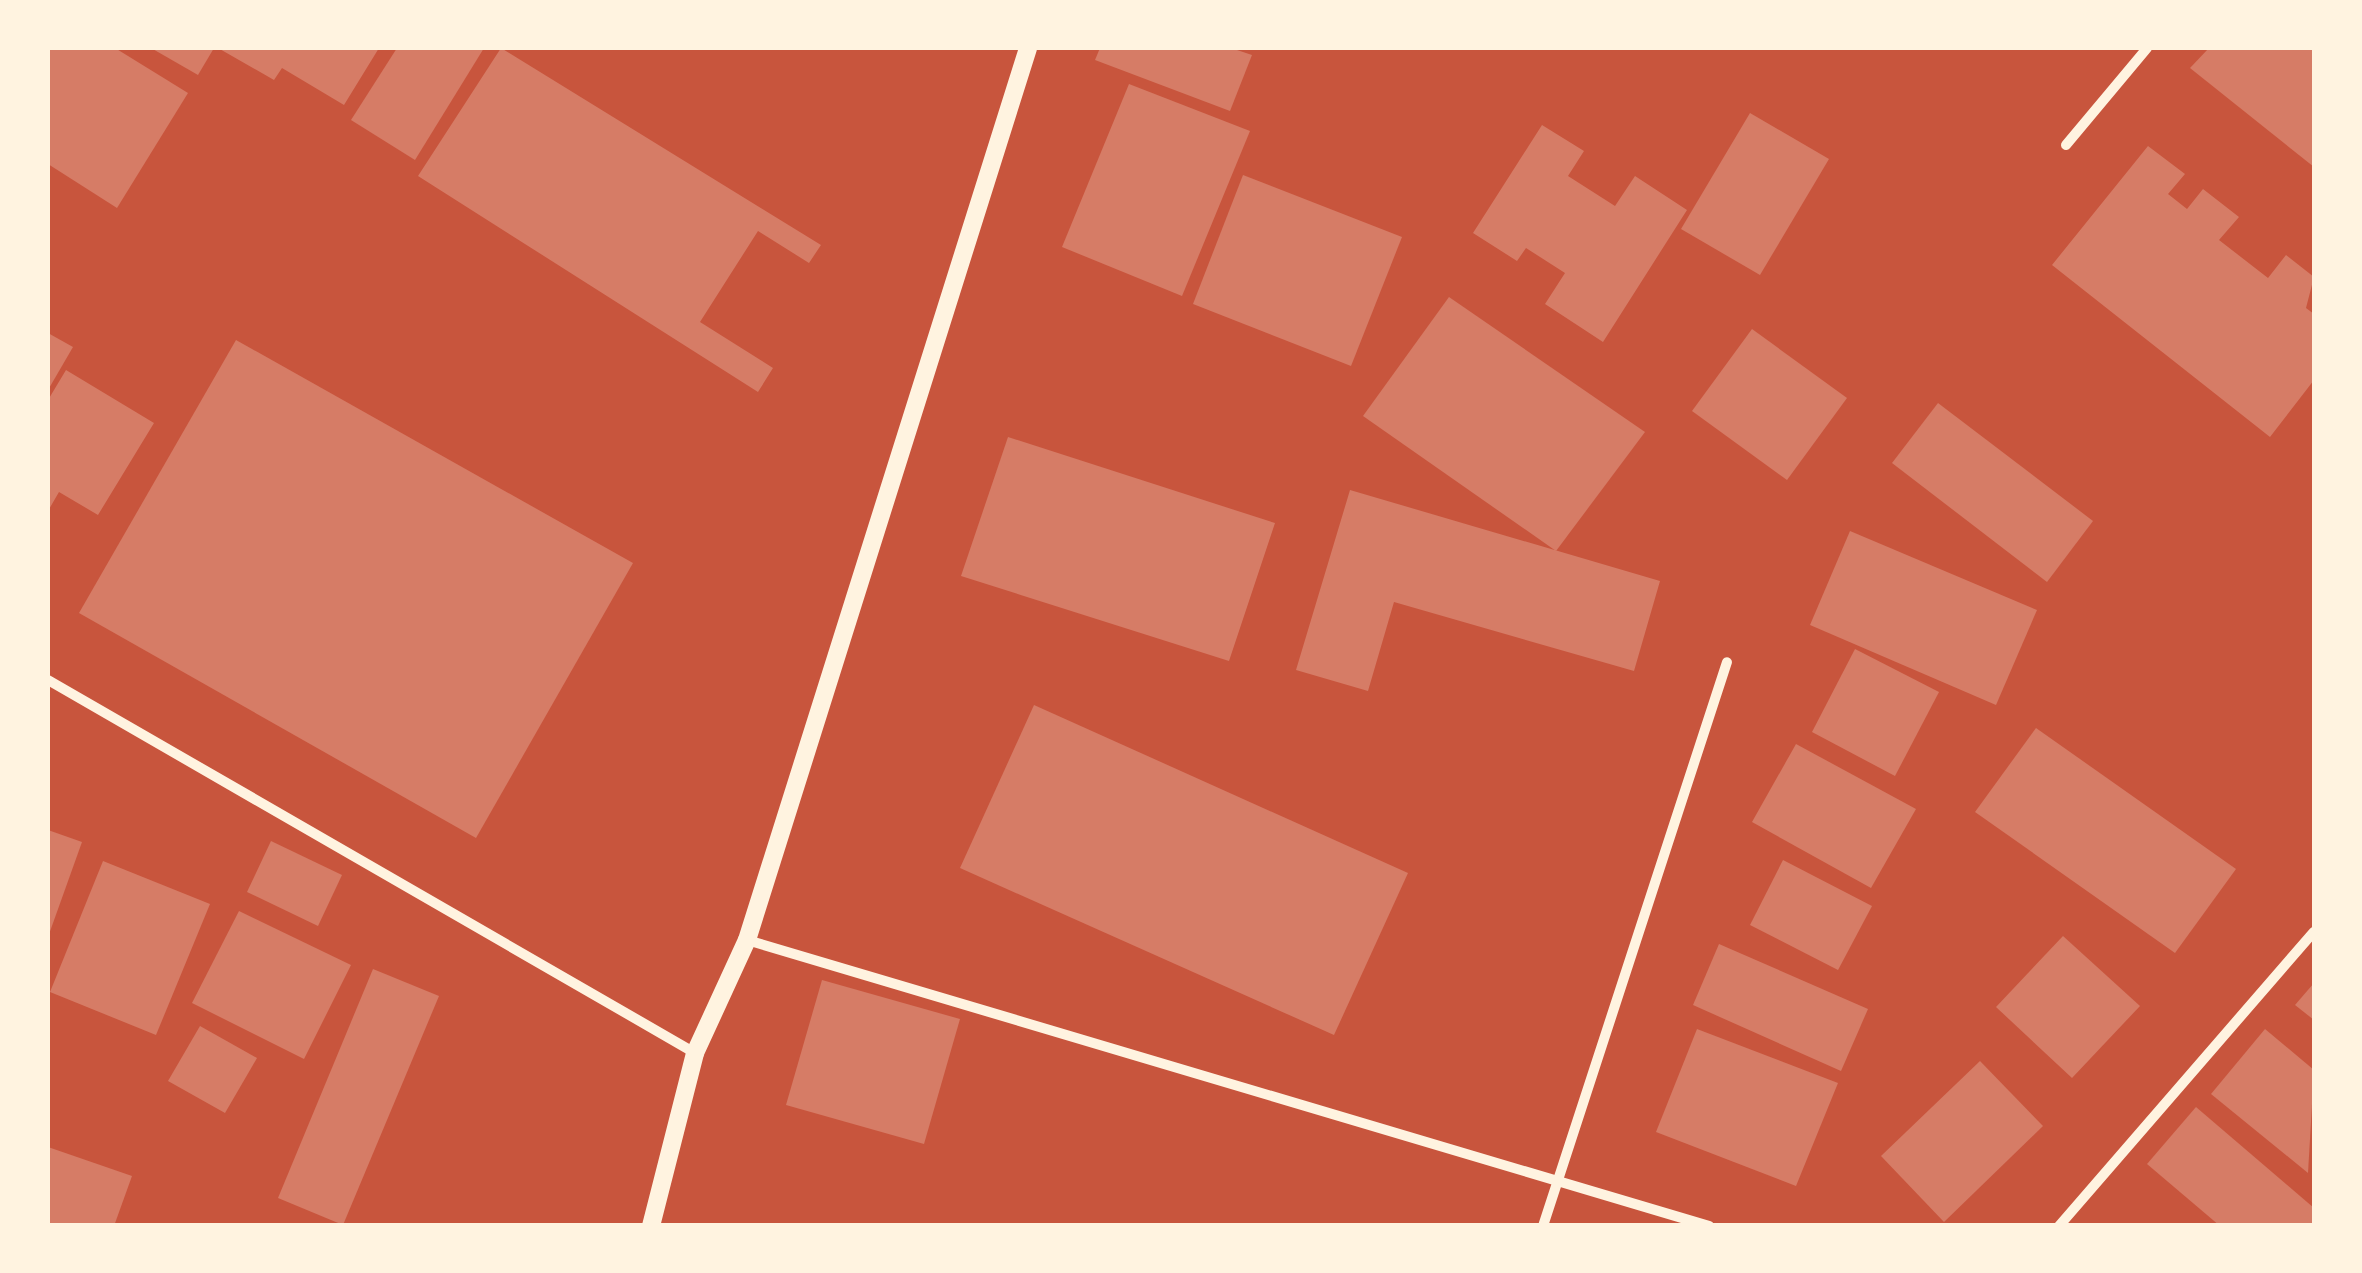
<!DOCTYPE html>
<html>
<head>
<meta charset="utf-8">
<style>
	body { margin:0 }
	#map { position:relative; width:2362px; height:1273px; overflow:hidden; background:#c8553d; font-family:"Alegreya Sans",sans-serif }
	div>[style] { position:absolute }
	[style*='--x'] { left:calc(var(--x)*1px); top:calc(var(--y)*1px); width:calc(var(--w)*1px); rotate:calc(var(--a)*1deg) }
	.building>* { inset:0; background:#d67c66 }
	.minor>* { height:10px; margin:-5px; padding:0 5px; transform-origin:5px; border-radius:5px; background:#fff3e0 }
	.tertiary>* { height:18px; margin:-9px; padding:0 9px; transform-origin:9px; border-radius:9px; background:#fff3e0 }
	span { translate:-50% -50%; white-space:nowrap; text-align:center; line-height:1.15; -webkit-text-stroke:9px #fff3e0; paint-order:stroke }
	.frame { position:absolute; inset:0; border:50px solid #fff3e0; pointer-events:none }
</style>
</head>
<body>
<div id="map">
	<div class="building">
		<i style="clip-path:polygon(48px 48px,115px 48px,188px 93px,117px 208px,48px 164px)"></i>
		<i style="clip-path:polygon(151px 48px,214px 48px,198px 75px)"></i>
		<i style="clip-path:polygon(218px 48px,379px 48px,344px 105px,282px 68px,274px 80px)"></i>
		<i style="clip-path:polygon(397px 48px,484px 48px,415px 160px,351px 120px)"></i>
		<i style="clip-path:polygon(501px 48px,821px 245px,809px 263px,758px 231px,700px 322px,773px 368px,758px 392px,418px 176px)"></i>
		<i style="clip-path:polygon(1100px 48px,1231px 48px,1252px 55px,1230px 111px,1095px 60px)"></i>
		<i style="clip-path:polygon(2209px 48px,2314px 48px,2314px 167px,2190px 68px)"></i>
		<i style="clip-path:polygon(1129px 84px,1250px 131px,1182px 296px,1062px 247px)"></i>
		<i style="clip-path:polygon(1750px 113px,1829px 159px,1760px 275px,1681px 229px)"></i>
		<i style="clip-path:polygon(1542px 125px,1584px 151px,1568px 176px,1615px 206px,1635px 176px,1687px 210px,1603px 342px,1545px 304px,1565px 273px,1526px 248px,1517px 261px,1473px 233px)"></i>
		<i style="clip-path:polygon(2148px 146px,2185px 174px,2168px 194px,2187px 209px,2203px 189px,2239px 217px,2219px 240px,2268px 278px,2286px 255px,2314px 277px,2306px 308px,2314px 314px,2314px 380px,2270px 437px,2052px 265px)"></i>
		<i style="clip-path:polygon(1243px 175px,1402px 237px,1351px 366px,1193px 304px)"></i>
		<i style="clip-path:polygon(1449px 297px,1645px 432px,1556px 551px,1363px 416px)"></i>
		<i style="clip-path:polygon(1752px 329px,1847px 398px,1787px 480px,1692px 411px)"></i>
		<i style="clip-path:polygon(48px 333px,73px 347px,48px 390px)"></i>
		<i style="clip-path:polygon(236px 340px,633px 563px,476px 838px,79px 613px)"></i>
		<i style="clip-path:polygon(66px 370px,154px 423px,98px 515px,59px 492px,48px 511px,48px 400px)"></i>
		<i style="clip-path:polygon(1938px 403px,2093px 521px,2047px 582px,1892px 463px)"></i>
		<i style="clip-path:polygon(1008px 437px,1275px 523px,1229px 661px,961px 576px)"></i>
		<i style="clip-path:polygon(1350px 490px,1660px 581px,1634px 671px,1394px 602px,1368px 691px,1296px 670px)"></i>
		<i style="clip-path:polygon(1850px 531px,2037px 610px,1996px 705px,1810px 625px)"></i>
		<i style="clip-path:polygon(1855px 649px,1939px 692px,1895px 776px,1812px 732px)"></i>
		<i style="clip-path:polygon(1034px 705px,1408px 873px,1334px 1035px,960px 868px)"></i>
		<i style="clip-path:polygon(2036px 728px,2236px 869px,2175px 953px,1975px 812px)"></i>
		<i style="clip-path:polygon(1796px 744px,1916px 809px,1871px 888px,1752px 822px)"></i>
		<i style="clip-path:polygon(48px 830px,82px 842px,48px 937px)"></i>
		<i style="clip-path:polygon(271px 841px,342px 875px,318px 926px,247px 892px)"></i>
		<i style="clip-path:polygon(1783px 860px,1872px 906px,1838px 970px,1750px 925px)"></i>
		<i style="clip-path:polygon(103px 861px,210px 904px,156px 1035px,50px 992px)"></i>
		<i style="clip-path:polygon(239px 911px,351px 965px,304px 1059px,192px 1003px)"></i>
		<i style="clip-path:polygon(2063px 936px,2140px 1006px,2072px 1078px,1996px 1007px)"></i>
		<i style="clip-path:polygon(1719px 944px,1868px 1009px,1841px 1071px,1693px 1005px)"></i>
		<i style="clip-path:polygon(373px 969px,439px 996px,343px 1225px,278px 1198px)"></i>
		<i style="clip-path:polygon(822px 980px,960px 1019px,924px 1144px,786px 1105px)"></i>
		<i style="clip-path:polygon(2314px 983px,2314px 1020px,2295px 1005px)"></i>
		<i style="clip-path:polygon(200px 1026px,257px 1058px,225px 1113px,168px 1081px)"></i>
		<i style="clip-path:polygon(1697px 1029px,1838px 1083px,1796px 1186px,1656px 1132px)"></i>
		<i style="clip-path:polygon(2265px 1029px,2314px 1070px,2308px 1173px,2211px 1094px)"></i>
		<i style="clip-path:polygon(1980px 1061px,2043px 1126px,1944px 1222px,1881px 1156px)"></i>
		<i style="clip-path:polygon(2196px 1107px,2314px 1208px,2314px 1226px,2220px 1226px,2147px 1164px)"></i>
		<i style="clip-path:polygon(48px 1147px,132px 1176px,114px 1226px,48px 1226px)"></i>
	</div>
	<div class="minor">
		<i style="--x:2066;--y:145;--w:126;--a:-50.1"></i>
		<i style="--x:48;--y:680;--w:747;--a:29.96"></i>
		<i style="--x:747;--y:940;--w:1004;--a:16.56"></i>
		<i style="--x:1543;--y:1226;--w:593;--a:-71.93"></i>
		<i style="--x:2059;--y:1226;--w:389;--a:-49.1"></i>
	</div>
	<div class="tertiary">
		<i style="--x:651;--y:1226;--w:179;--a:-75.7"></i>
		<i style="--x:695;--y:1053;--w:124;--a:-65.3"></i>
		<i style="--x:747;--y:940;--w:935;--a:-72.51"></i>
	</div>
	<div class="frame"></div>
</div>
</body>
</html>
